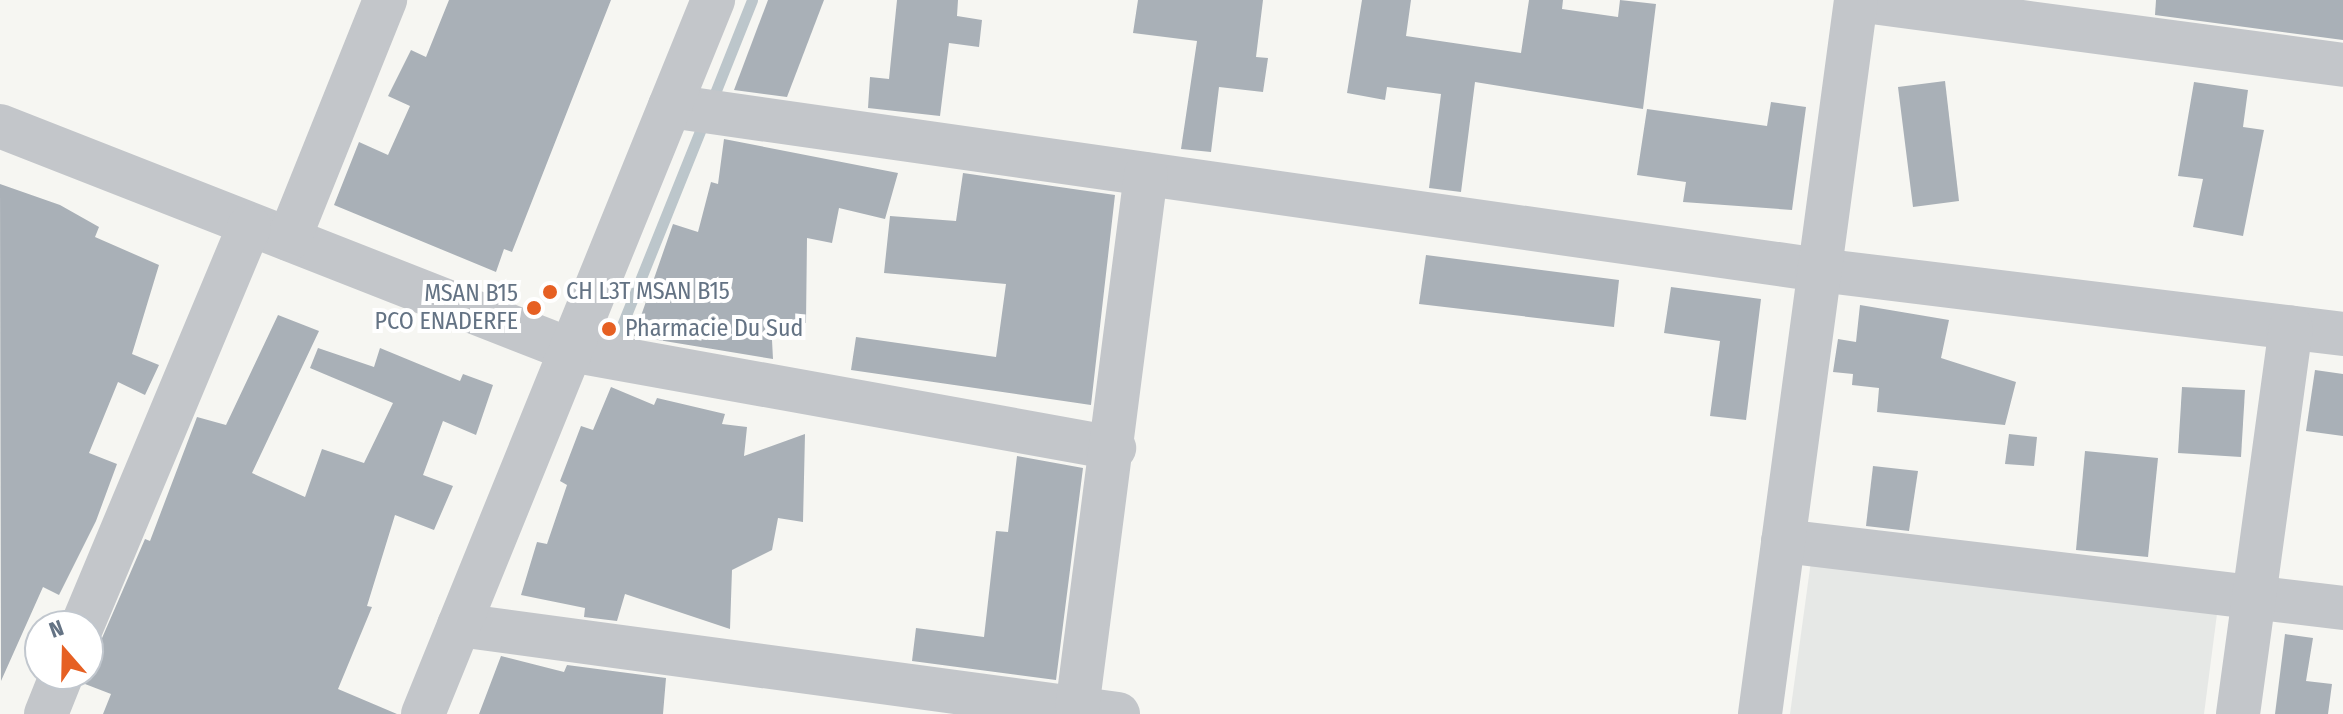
<!DOCTYPE html>
<html>
<head>
<meta charset="utf-8">
<style>
	body { margin:0 }
	#map { position:relative; width:2343px; height:714px; overflow:hidden; background:#f6f6f2; font-family:"Fira Sans Condensed",sans-serif }
	div>[style] { position:absolute }
	[style*='--x'] { left:calc(var(--x)*1px); top:calc(var(--y)*1px); width:calc(var(--w)*1px); rotate:calc(var(--a)*1deg) }
	.built>* { inset:0; background:#e6e8e6 }
	.stream>* { height:11px; margin:-5.5px; padding:0 5.5px; transform-origin:5.5px; border-radius:5.5px; background:#bcc6cb }
	.building>* { inset:0; background:#a9b0b7 }
	.minor>* { height:44px; margin:-22px; padding:0 22px; transform-origin:22px; border-radius:22px; background:#c3c6ca }
	.dots>* { width:22px; height:22px; translate:-50% -50%; box-sizing:border-box; border:4px solid #fff; border-radius:50% }
	span { translate:-50% -50%; white-space:nowrap; text-align:center; line-height:1.15; -webkit-text-stroke:8px #fff; paint-order:stroke }
	.poi-label { font-size:24px; color:#647384 }
	.left { translate:0 -50%; text-align:left }
	.right { translate:-100% -50%; text-align:right }
	.north { position:absolute; left:24px; top:610px; width:80px; height:80px; box-sizing:border-box; background:#fff; border:2px solid #c1c7ce; border-radius:50%; rotate:340deg; font-size:22px; font-weight:700; line-height:32px; text-align:center; color:#647384 }
	.north::after { content:''; display:block; margin:auto; width:28px; height:36px; background:#e66023; clip-path:polygon(50% 0,100% 100%,50% 72%,0 100%) }
</style>
</head>
<body>
<div id="map">
	<div class="built">
		<i style="clip-path:polygon(1811px 561px,2217px 614px,2204px 714px,1790px 714px)"></i>
	</div>
	<div class="stream">
		<i style="--x:711;--y:103;--w:111;--a:-68.3"></i>
		<i style="--x:614;--y:345;--w:244;--a:-68.1"></i>
	</div>
	<div class="building">
		<i style="clip-path:polygon(449px 0,611px 0,512px 252px,504px 249px,496px 272px,334px 205px,359px 142px,388px 155px,410px 106px,388px 96px,411px 50px,426px 57px)"></i>
		<i style="clip-path:polygon(768px 0,824px 0,787px 97px,734px 90px)"></i>
		<i style="clip-path:polygon(897px 0,958px 0,957px 16px,982px 20px,979px 47px,949px 43px,940px 116px,868px 108px,870px 77px,889px 79px)"></i>
		<i style="clip-path:polygon(1138px 0,1263px 0,1256px 57px,1268px 58px,1263px 92px,1219px 87px,1211px 152px,1181px 149px,1197px 41px,1133px 33px)"></i>
		<i style="clip-path:polygon(1362px 0,1411px 0,1406px 36px,1521px 53px,1529px 0,1563px 0,1562px 9px,1618px 17px,1620px 0,1656px 4px,1643px 109px,1475px 82px,1461px 192px,1429px 188px,1441px 94px,1387px 87px,1385px 100px,1347px 93px)"></i>
		<i style="clip-path:polygon(2156px 0,2343px 0,2343px 40px,2155px 15px)"></i>
		<i style="clip-path:polygon(1945px 81px,1959px 201px,1913px 207px,1898px 87px)"></i>
		<i style="clip-path:polygon(2194px 82px,2248px 90px,2243px 127px,2264px 130px,2243px 236px,2193px 227px,2203px 179px,2178px 176px)"></i>
		<i style="clip-path:polygon(1771px 102px,1806px 107px,1792px 210px,1683px 202px,1686px 182px,1637px 175px,1647px 109px,1767px 126px)"></i>
		<i style="clip-path:polygon(724px 139px,898px 173px,885px 219px,839px 208px,832px 243px,807px 238px,806px 323px,771px 321px,773px 359px,634px 336px,673px 224px,698px 232px,711px 182px,718px 184px)"></i>
		<i style="clip-path:polygon(963px 173px,1115px 195px,1091px 405px,851px 370px,856px 337px,996px 357px,1006px 284px,884px 273px,890px 216px,956px 221px)"></i>
		<i style="clip-path:polygon(0 184px,60px 205px,99px 227px,95px 237px,159px 265px,132px 354px,159px 365px,145px 395px,118px 382px,89px 453px,117px 464px,96px 521px,59px 595px,43px 587px,1px 681px)"></i>
		<i style="clip-path:polygon(1426px 255px,1619px 280px,1614px 327px,1419px 304px)"></i>
		<i style="clip-path:polygon(1671px 287px,1761px 299px,1746px 420px,1710px 416px,1720px 341px,1664px 333px)"></i>
		<i style="clip-path:polygon(1860px 305px,1949px 320px,1941px 358px,2016px 382px,2005px 425px,1877px 412px,1879px 388px,1852px 385px,1853px 374px,1833px 372px,1838px 339px,1856px 342px)"></i>
		<i style="clip-path:polygon(278px 315px,319px 331px,252px 473px,305px 497px,322px 449px,364px 463px,393px 403px,310px 368px,318px 348px,374px 367px,380px 348px,460px 381px,463px 374px,493px 385px,476px 435px,443px 421px,423px 475px,453px 486px,434px 530px,395px 515px,367px 606px,372px 607px,338px 689px,397px 714px,103px 714px,111px 694px,85px 684px,86px 675px,145px 539px,150px 541px,197px 417px,226px 425px)"></i>
		<i style="clip-path:polygon(2315px 370px,2343px 374px,2343px 436px,2306px 431px)"></i>
		<i style="clip-path:polygon(611px 387px,654px 405px,657px 398px,725px 414px,722px 424px,747px 427px,744px 456px,805px 434px,803px 522px,778px 518px,772px 550px,732px 570px,730px 629px,625px 594px,617px 621px,584px 617px,585px 608px,521px 595px,537px 542px,547px 544px,567px 485px,560px 481px,581px 426px,593px 430px)"></i>
		<i style="clip-path:polygon(2182px 387px,2245px 390px,2241px 457px,2178px 453px)"></i>
		<i style="clip-path:polygon(2009px 434px,2037px 437px,2034px 466px,2005px 464px)"></i>
		<i style="clip-path:polygon(2085px 451px,2158px 458px,2148px 557px,2076px 550px)"></i>
		<i style="clip-path:polygon(1017px 456px,1083px 468px,1056px 680px,912px 661px,916px 628px,984px 637px,996px 531px,1008px 532px)"></i>
		<i style="clip-path:polygon(1873px 466px,1918px 471px,1909px 531px,1866px 526px)"></i>
		<i style="clip-path:polygon(2285px 634px,2313px 638px,2306px 681px,2332px 684px,2328px 714px,2275px 714px)"></i>
		<i style="clip-path:polygon(501px 656px,564px 672px,567px 665px,666px 678px,663px 714px,479px 714px)"></i>
	</div>
	<div class="minor">
		<i style="--x:1857;--y:0;--w:490;--a:7.6"></i>
		<i style="--x:670;--y:106;--w:1161;--a:8.12"></i>
		<i style="--x:1819;--y:270;--w:528;--a:6.96"></i>
		<i style="--x:0;--y:126;--w:613;--a:21.42"></i>
		<i style="--x:571;--y:350;--w:552;--a:10.23"></i>
		<i style="--x:289;--y:239;--w:258;--a:-68.1"></i>
		<i style="--x:1783;--y:541;--w:564;--a:6.82"></i>
		<i style="--x:459;--y:625;--w:665;--a:7.69"></i>
		<i style="--x:82;--y:626;--w:433;--a:-67.3"></i>
		<i style="--x:1077;--y:709;--w:539;--a:-82.65"></i>
		<i style="--x:46;--y:714;--w:43;--a:-68.2"></i>
		<i style="--x:423;--y:714;--w:771;--a:-67.89"></i>
		<i style="--x:1760;--y:714;--w:720;--a:-82.34"></i>
		<i style="--x:2238;--y:714;--w:390;--a:-82.2"></i>
	</div>
	<div class="dots">
		<i style="left:550px;top:292px;background:#e66023"></i>
		<i style="left:534px;top:308px;background:#e66023"></i>
		<i style="left:609px;top:329px;background:#e66023"></i>
	</div>
	<div class="poi-label">
		<span class="left" style="left:566px;top:292px">CH L3T MSAN B15</span>
		<span class="right" style="left:518px;top:308px">MSAN B15<br>PCO ENADERFE</span>
		<span class="left" style="left:625px;top:329px">Pharmacie Du Sud</span>
	</div>
	<div class="north">N</div>
</div>
</body>
</html>
